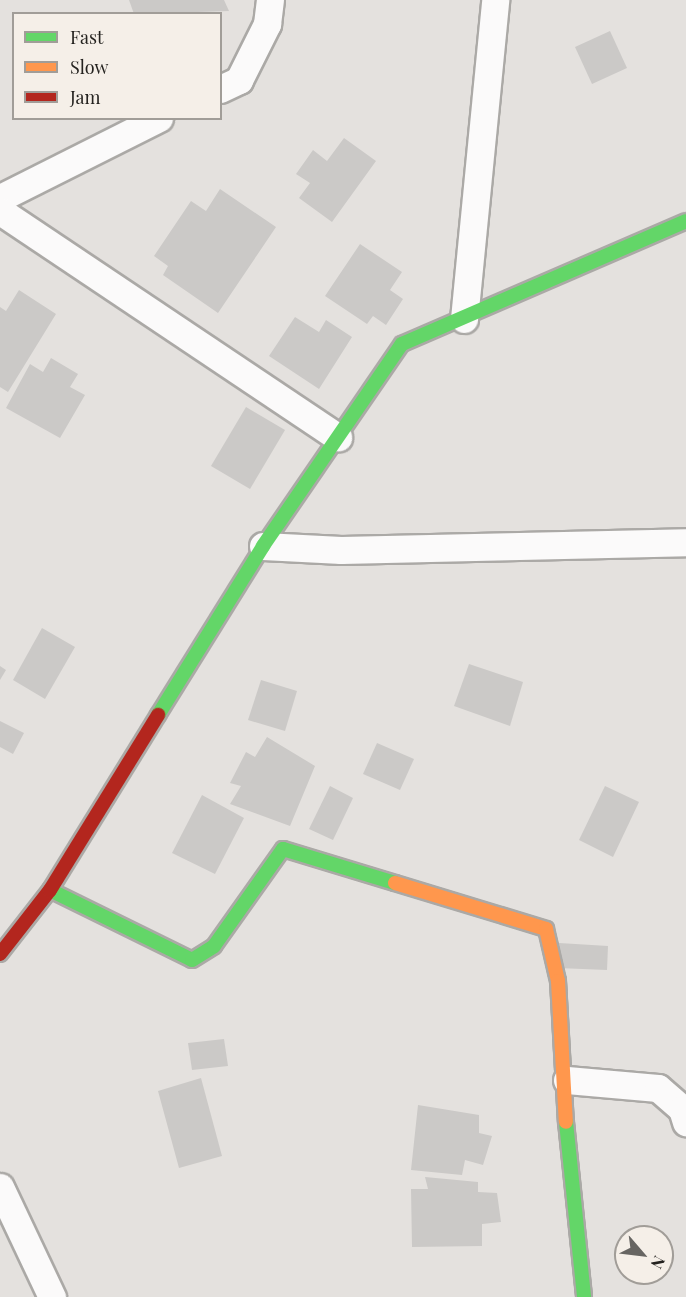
<!DOCTYPE html>
<html>
<head>
<meta charset="utf-8">
<style>
	body { margin:0 }
	#map { position:relative; width:686px; height:1297px; overflow:hidden; background:#e4e1de; font-family:"Playfair Display",serif }
	div>[style] { position:absolute }
	[style*='--x'] { left:calc(var(--x)*1px); top:calc(var(--y)*1px); width:calc(var(--w)*1px); rotate:calc(var(--a)*1deg) }
	.building>* { inset:0; background:#cbc9c7 }
	.roads { filter:drop-shadow(2px 0 #aba9a6) drop-shadow(-2px 0 #aba9a6) drop-shadow(0 2px #aba9a6) drop-shadow(0 -2px #aba9a6) }
	.street>* { height:27px; margin:-13.5px; padding:0 13.5px; transform-origin:13.5px; border-radius:13.5px; background:#fbfafa }
	.fast>* { height:14px; margin:-7px; padding:0 7px; transform-origin:7px; border-radius:7px; background:#63d668 }
	.slow>* { height:14px; margin:-7px; padding:0 7px; transform-origin:7px; border-radius:7px; background:#ff974d }
	.jam>* { height:14px; margin:-7px; padding:0 7px; transform-origin:7px; border-radius:7px; background:#b3261e }
	span { translate:-50% -50%; white-space:nowrap; text-align:center; line-height:1.15; -webkit-text-stroke:4.5px #f5efe8; paint-order:stroke }
	.legend { position:absolute; left:12px; top:12px; width:210px; height:108px; box-sizing:border-box; background:#f5efe8; border:2px solid #a19d98; margin:0; padding:8px 10px; list-style:none; font-size:18px; color:#24221f }
	.legend li { display:flex; align-items:center; gap:12px; height:30px }
	.legend b { width:30px; border:2px solid #a19d98 }
	.north { position:absolute; left:614px; top:1225px; width:60px; height:60px; box-sizing:border-box; background:#f5efe8; border:2px solid #a19d98; border-radius:50%; rotate:118deg; font-size:16px; font-weight:700; line-height:24px; text-align:center; color:#24221f }
	.north::after { content:''; display:block; margin:auto; width:21px; height:27px; background:#676562; clip-path:polygon(50% 0,100% 100%,50% 72%,0 100%) }
</style>
</head>
<body>
<div id="map">
	<div class="building">
		<i style="clip-path:polygon(129px 0,224px 0,229px 11px,134px 14px)"></i>
		<i style="clip-path:polygon(610px 31px,627px 68px,592px 84px,575px 47px)"></i>
		<i style="clip-path:polygon(344px 138px,376px 161px,332px 222px,299px 198px,310px 183px,296px 174px,313px 150px,327px 161px)"></i>
		<i style="clip-path:polygon(220px 189px,276px 227px,218px 313px,163px 275px,168px 266px,154px 256px,191px 201px,206px 211px)"></i>
		<i style="clip-path:polygon(360px 244px,402px 272px,390px 290px,403px 299px,386px 325px,373px 316px,367px 324px,325px 296px)"></i>
		<i style="clip-path:polygon(19px 290px,56px 314px,8px 392px,0 387px,0 307px,6px 311px)"></i>
		<i style="clip-path:polygon(295px 317px,319px 332px,326px 320px,352px 337px,319px 389px,269px 356px)"></i>
		<i style="clip-path:polygon(51px 358px,78px 374px,70px 387px,85px 395px,60px 438px,6px 408px,30px 364px,43px 372px)"></i>
		<i style="clip-path:polygon(246px 407px,285px 430px,250px 489px,211px 466px)"></i>
		<i style="clip-path:polygon(42px 628px,75px 647px,45px 699px,13px 680px)"></i>
		<i style="clip-path:polygon(469px 664px,523px 682px,510px 726px,454px 706px)"></i>
		<i style="clip-path:polygon(0 666px,6px 670px,0 680px)"></i>
		<i style="clip-path:polygon(261px 680px,297px 691px,285px 731px,248px 720px)"></i>
		<i style="clip-path:polygon(0 721px,24px 733px,13px 754px,0 747px)"></i>
		<i style="clip-path:polygon(267px 737px,315px 766px,290px 826px,230px 804px,241px 786px,230px 783px,246px 752px,255px 757px)"></i>
		<i style="clip-path:polygon(377px 743px,414px 759px,400px 790px,363px 774px)"></i>
		<i style="clip-path:polygon(330px 786px,353px 798px,333px 840px,309px 829px)"></i>
		<i style="clip-path:polygon(605px 786px,639px 802px,613px 857px,579px 840px)"></i>
		<i style="clip-path:polygon(202px 795px,244px 818px,215px 874px,172px 853px)"></i>
		<i style="clip-path:polygon(559px 943px,608px 946px,607px 970px,558px 968px)"></i>
		<i style="clip-path:polygon(224px 1039px,228px 1066px,192px 1070px,188px 1043px)"></i>
		<i style="clip-path:polygon(201px 1078px,222px 1156px,179px 1168px,158px 1091px)"></i>
		<i style="clip-path:polygon(418px 1105px,479px 1115px,479px 1133px,492px 1136px,483px 1165px,465px 1160px,462px 1175px,411px 1170px)"></i>
		<i style="clip-path:polygon(425px 1177px,478px 1182px,478px 1192px,497px 1193px,501px 1222px,482px 1224px,482px 1246px,412px 1247px,411px 1189px,428px 1189px)"></i>
	</div>
	<div class="roads">
		<div class="street">
			<i style="--x:220;--y:89;--w:21;--a:-25"></i>
			<i style="--x:239;--y:80;--w:63;--a:-63.4"></i>
			<i style="--x:267;--y:24;--w:24;--a:-83"></i>
			<i style="--x:0;--y:198;--w:178;--a:-26.7"></i>
			<i style="--x:0;--y:211;--w:407;--a:33.8"></i>
			<i style="--x:464;--y:319;--w:321;--a:-84.4"></i>
			<i style="--x:263;--y:546;--w:78;--a:2.9"></i>
			<i style="--x:341;--y:550;--w:345;--a:-1.3"></i>
			<i style="--x:567;--y:1080;--w:91;--a:5"></i>
			<i style="--x:658;--y:1088;--w:32;--a:41"></i>
			<i style="--x:682;--y:1109;--w:14;--a:73"></i>
			<i style="--x:0;--y:1187;--w:122;--a:64.7"></i>
		</div>
		<div class="fast">
			<i style="--x:158;--y:715;--w:199;--a:-58.1"></i>
			<i style="--x:263;--y:546;--w:245;--a:-55.5"></i>
			<i style="--x:402;--y:344;--w:309;--a:-23.4"></i>
			<i style="--x:50;--y:890;--w:158;--a:26.2"></i>
			<i style="--x:192;--y:960;--w:26;--a:-32"></i>
			<i style="--x:214;--y:946;--w:119;--a:-54.6"></i>
			<i style="--x:283;--y:849;--w:117;--a:16.9"></i>
			<i style="--x:566;--y:1122;--w:176;--a:84.1"></i>
		</div>
		<div class="slow">
			<i style="--x:395;--y:883;--w:158;--a:16.9"></i>
			<i style="--x:546;--y:929;--w:53;--a:77"></i>
			<i style="--x:558;--y:981;--w:141;--a:86.8"></i>
		</div>
		<div class="jam">
			<i style="--x:0;--y:954;--w:81;--a:-52"></i>
			<i style="--x:50;--y:890;--w:206;--a:-58.3"></i>
		</div>
	</div>
	<ul class="legend">
	<li><b style="height:8px;background:#63d668"></b>Fast</li>
	<li><b style="height:8px;background:#ff974d"></b>Slow</li>
	<li><b style="height:8px;background:#b3261e"></b>Jam</li>
	</ul>
	<div class="north">N</div>
</div>
</body>
</html>
